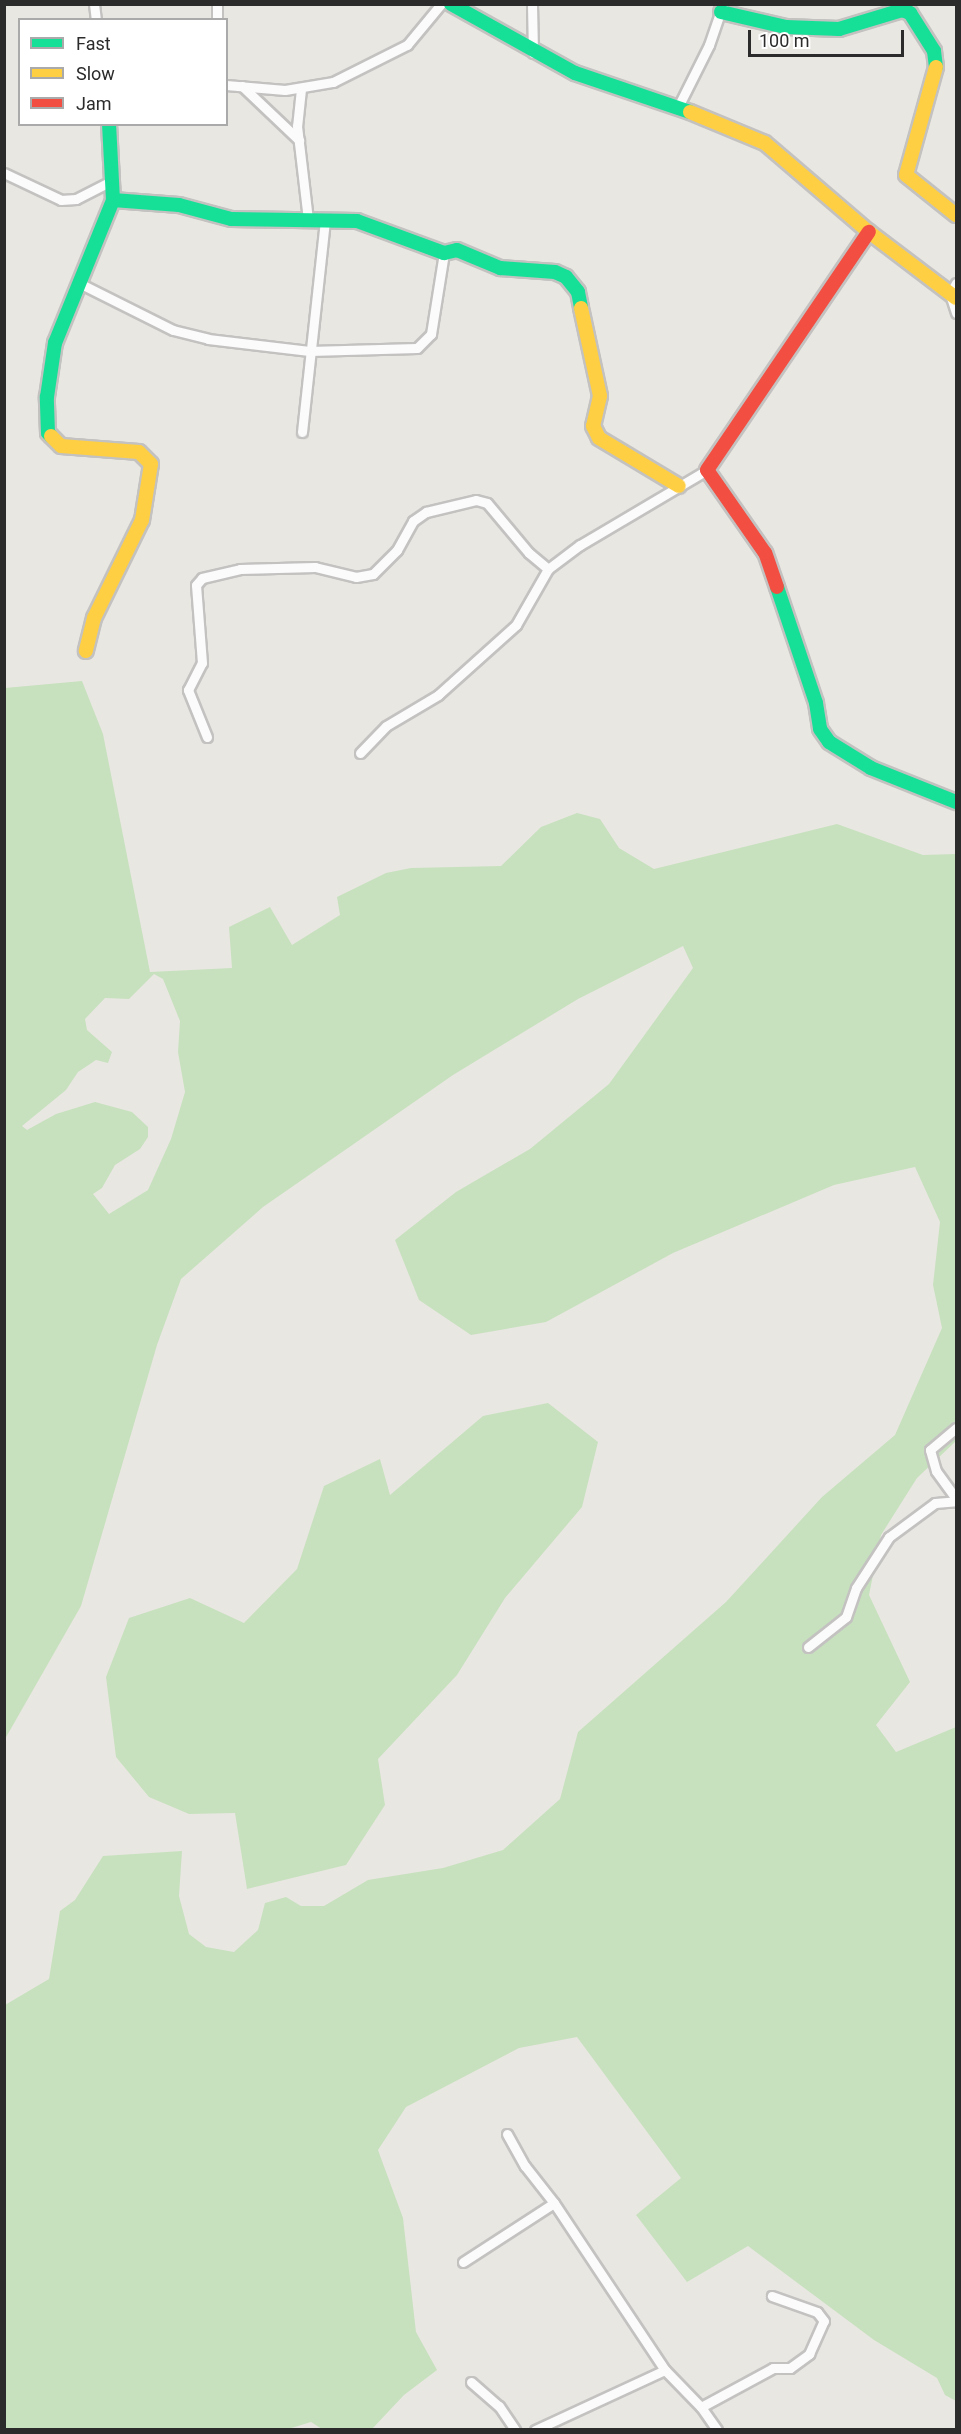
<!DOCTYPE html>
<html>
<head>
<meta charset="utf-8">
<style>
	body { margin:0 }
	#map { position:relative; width:961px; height:2434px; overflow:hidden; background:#e9e7e2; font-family:Roboto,sans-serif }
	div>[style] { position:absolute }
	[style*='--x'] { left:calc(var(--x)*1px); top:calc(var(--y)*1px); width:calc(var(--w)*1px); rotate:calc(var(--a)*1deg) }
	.green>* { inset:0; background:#c7e1be }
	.roads { filter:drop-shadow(2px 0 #c3c2c1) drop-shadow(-2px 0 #c3c2c1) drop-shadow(0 2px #c3c2c1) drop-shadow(0 -2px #c3c2c1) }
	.street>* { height:9px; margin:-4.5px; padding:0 4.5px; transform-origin:4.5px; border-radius:4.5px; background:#fcfbfb }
	.fast>* { height:14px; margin:-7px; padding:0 7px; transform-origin:7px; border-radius:7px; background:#16e098 }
	.slow>* { height:14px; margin:-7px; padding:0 7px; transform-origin:7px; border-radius:7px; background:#ffcf43 }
	.jam>* { height:14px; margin:-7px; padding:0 7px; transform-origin:7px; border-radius:7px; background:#f24e42 }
	span { translate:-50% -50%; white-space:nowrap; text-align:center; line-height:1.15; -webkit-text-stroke:4.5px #fff; paint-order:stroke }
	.frame { position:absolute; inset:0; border:6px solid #2b2b2b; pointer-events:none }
	.legend { position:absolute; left:18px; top:18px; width:210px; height:108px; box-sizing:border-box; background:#fff; border:2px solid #aaa; margin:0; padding:8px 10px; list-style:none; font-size:18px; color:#2b2b2b }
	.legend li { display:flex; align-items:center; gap:12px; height:30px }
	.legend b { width:30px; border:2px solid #aaa }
	.scale { position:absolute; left:748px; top:30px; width:156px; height:27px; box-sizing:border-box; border:3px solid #2b2b2b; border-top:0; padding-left:8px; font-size:18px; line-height:21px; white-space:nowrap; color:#2b2b2b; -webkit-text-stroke:4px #fff; paint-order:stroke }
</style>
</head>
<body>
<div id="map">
	<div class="green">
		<i style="clip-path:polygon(evenodd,82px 681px,103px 734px,150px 972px,232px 968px,229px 927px,270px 907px,292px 945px,340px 915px,337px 897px,386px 873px,411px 868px,501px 866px,541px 827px,577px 813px,600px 819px,619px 848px,654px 869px,837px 824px,923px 855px,956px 854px,956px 1441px,917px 1478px,881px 1535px,869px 1595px,910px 1682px,876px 1725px,896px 1752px,956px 1727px,956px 2401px,945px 2395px,937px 2378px,874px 2340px,748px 2246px,687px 2282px,636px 2215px,681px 2178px,577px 2037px,519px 2048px,406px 2107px,378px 2150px,403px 2218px,416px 2332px,437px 2370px,404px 2395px,372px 2429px,322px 2429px,311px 2422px,285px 2430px,5px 2429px,5px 2005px,49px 1979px,60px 1911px,75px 1900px,103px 1856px,182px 1851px,179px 1896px,189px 1934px,206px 1947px,234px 1952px,258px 1930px,265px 1903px,286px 1897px,301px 1906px,324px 1906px,368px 1880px,443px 1868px,503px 1850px,560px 1799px,578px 1732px,726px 1602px,822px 1497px,895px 1435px,942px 1328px,933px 1285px,940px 1222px,915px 1167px,834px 1185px,673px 1253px,546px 1322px,471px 1335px,419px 1300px,395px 1240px,456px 1192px,530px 1149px,609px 1084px,693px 968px,683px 946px,578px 999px,453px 1075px,263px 1207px,181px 1279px,157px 1345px,81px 1606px,5px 1739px,5px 688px,82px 681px,154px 974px,163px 979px,180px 1021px,178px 1052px,185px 1092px,171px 1139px,148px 1190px,109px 1214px,93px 1194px,102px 1188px,115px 1165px,140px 1149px,148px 1137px,148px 1127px,132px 1112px,95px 1102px,56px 1114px,27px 1130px,22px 1126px,66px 1090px,78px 1072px,96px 1060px,108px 1063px,112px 1052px,87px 1030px,85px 1019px,105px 998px,129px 999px,154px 974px)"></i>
		<i style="clip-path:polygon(548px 1403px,598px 1442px,582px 1507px,505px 1598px,457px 1675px,378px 1759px,385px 1805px,346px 1865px,247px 1889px,235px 1813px,189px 1814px,149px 1797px,116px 1757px,106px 1677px,129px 1618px,190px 1598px,244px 1623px,297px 1569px,324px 1486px,380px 1459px,390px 1495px,483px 1416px)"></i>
	</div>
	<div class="roads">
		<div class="street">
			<i style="--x:94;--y:4;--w:16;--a:83"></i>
			<i style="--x:217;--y:4;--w:16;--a:90"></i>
			<i style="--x:532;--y:4;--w:49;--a:88.8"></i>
			<i style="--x:226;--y:85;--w:59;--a:4.8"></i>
			<i style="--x:285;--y:90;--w:49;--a:-9.5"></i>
			<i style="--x:333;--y:82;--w:83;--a:-26.6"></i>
			<i style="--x:407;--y:45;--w:53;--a:-50.3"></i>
			<i style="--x:242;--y:86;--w:79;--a:43.5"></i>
			<i style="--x:301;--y:89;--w:37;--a:96"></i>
			<i style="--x:297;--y:126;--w:94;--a:83.3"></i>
			<i style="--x:678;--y:107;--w:69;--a:-63.4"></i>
			<i style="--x:709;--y:45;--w:43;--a:-71.1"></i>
			<i style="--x:4;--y:173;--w:63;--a:25.3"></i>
			<i style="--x:61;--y:200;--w:15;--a:-4"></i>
			<i style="--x:76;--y:199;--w:39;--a:-27"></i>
			<i style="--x:79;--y:283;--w:105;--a:26.6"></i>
			<i style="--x:173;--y:330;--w:36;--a:14"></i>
			<i style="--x:208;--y:339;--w:102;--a:6.8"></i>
			<i style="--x:309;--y:351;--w:108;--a:-1.6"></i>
			<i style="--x:417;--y:348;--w:20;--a:-45"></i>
			<i style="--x:431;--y:334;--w:82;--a:-80.9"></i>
			<i style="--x:956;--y:283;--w:13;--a:119"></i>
			<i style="--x:950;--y:294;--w:20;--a:72"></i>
			<i style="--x:302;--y:432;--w:214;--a:-83.8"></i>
			<i style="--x:207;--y:737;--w:51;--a:-112"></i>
			<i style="--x:188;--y:690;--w:30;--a:-63"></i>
			<i style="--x:202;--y:663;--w:78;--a:-94.4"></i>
			<i style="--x:196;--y:585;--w:9;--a:-49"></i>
			<i style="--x:202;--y:578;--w:39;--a:-13"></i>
			<i style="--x:240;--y:569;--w:75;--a:-1.5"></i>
			<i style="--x:315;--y:567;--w:42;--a:13.7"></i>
			<i style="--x:356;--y:577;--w:17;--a:-10"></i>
			<i style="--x:373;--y:574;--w:34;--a:-45"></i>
			<i style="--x:397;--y:550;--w:33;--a:-61"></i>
			<i style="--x:413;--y:521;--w:16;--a:-35"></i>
			<i style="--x:426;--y:512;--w:51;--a:-13.5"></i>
			<i style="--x:476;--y:500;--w:11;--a:15"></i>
			<i style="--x:487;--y:503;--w:65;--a:50"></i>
			<i style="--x:529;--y:553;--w:25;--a:40"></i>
			<i style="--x:360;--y:753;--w:37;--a:-46"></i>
			<i style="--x:386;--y:726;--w:61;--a:-30.8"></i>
			<i style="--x:438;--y:695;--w:105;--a:-41.9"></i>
			<i style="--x:516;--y:625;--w:64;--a:-60.3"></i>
			<i style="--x:548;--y:569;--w:40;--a:-37"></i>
			<i style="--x:580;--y:545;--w:147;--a:-30.6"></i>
			<i style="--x:956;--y:1428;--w:34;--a:140"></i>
			<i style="--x:930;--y:1450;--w:22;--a:74"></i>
			<i style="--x:936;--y:1471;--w:34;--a:54"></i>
			<i style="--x:808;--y:1647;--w:48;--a:-38.3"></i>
			<i style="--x:846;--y:1617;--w:31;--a:-71"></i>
			<i style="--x:856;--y:1588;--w:61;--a:-57.1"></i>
			<i style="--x:889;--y:1537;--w:57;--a:-36.5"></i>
			<i style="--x:935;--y:1503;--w:21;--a:-5"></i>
			<i style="--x:507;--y:2134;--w:37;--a:61"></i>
			<i style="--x:525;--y:2166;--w:47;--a:51.9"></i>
			<i style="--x:463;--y:2262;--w:108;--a:-33"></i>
			<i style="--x:554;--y:2203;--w:201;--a:56.4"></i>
			<i style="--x:665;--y:2370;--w:52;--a:45.8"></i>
			<i style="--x:701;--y:2407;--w:28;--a:55"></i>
			<i style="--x:471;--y:2382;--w:37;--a:41"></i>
			<i style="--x:499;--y:2406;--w:29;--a:56"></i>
			<i style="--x:701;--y:2407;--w:82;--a:-28.4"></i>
			<i style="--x:773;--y:2368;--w:17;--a:0"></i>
			<i style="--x:790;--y:2368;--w:24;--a:-36"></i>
			<i style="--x:809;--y:2354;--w:36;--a:-66"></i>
			<i style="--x:824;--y:2321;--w:11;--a:-128"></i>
			<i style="--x:817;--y:2312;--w:48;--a:-160.4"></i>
			<i style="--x:535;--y:2430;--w:143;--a:-24.8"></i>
		</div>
		<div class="fast">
			<i style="--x:451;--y:4;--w:142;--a:29.1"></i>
			<i style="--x:575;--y:73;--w:121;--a:18.7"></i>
			<i style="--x:721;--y:12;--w:67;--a:13"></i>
			<i style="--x:786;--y:27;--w:53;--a:2.2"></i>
			<i style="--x:839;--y:29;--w:66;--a:-16.8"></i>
			<i style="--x:902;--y:10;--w:9;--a:21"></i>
			<i style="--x:910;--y:13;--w:45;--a:57.7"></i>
			<i style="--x:934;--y:51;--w:16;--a:83"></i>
			<i style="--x:113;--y:200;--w:66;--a:4.3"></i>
			<i style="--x:179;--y:205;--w:54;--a:15.1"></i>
			<i style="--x:231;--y:219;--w:126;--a:0.9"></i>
			<i style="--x:357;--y:221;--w:93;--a:20.2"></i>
			<i style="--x:444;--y:253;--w:13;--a:-13"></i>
			<i style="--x:457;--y:250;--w:47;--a:22.7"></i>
			<i style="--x:500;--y:268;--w:55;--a:4.2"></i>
			<i style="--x:555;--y:272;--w:12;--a:24"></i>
			<i style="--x:566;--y:277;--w:19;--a:51"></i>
			<i style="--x:578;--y:292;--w:16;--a:79"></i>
			<i style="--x:51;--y:436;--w:4;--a:-135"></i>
			<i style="--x:48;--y:433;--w:36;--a:-92"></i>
			<i style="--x:47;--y:397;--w:55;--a:-81.6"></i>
			<i style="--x:55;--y:343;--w:154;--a:-67.9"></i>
			<i style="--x:113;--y:200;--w:76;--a:-93"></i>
			<i style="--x:777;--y:587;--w:122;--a:71.4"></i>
			<i style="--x:816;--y:703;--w:26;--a:81"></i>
			<i style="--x:820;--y:729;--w:16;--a:55"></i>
			<i style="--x:829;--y:742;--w:49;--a:31.8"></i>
			<i style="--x:871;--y:768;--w:92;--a:21.8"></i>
		</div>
		<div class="slow">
			<i style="--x:936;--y:67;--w:112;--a:105.5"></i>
			<i style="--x:906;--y:175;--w:64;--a:38.7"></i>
			<i style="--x:690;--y:112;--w:81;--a:22.5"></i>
			<i style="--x:765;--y:143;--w:137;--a:40.6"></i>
			<i style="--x:869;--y:232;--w:109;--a:37.2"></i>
			<i style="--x:581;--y:308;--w:90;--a:77.8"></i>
			<i style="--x:600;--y:396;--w:31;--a:103"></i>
			<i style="--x:593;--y:426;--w:13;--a:63"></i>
			<i style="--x:599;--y:438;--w:93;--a:31"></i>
			<i style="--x:51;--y:436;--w:14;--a:45"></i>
			<i style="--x:61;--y:446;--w:78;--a:4.4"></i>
			<i style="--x:139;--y:452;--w:17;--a:45"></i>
			<i style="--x:151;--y:464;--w:57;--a:99.1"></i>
			<i style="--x:142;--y:520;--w:109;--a:116.1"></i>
			<i style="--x:94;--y:618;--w:34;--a:104"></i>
		</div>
		<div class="jam">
			<i style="--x:777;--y:587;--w:36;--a:-109"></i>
			<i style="--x:765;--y:553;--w:101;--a:-124.9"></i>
			<i style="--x:707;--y:470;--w:288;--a:-55.8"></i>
		</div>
	</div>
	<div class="frame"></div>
	<ul class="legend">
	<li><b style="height:8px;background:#16e098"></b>Fast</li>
	<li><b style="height:8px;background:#ffcf43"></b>Slow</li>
	<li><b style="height:8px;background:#f24e42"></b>Jam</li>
	</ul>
	<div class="scale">100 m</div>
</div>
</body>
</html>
